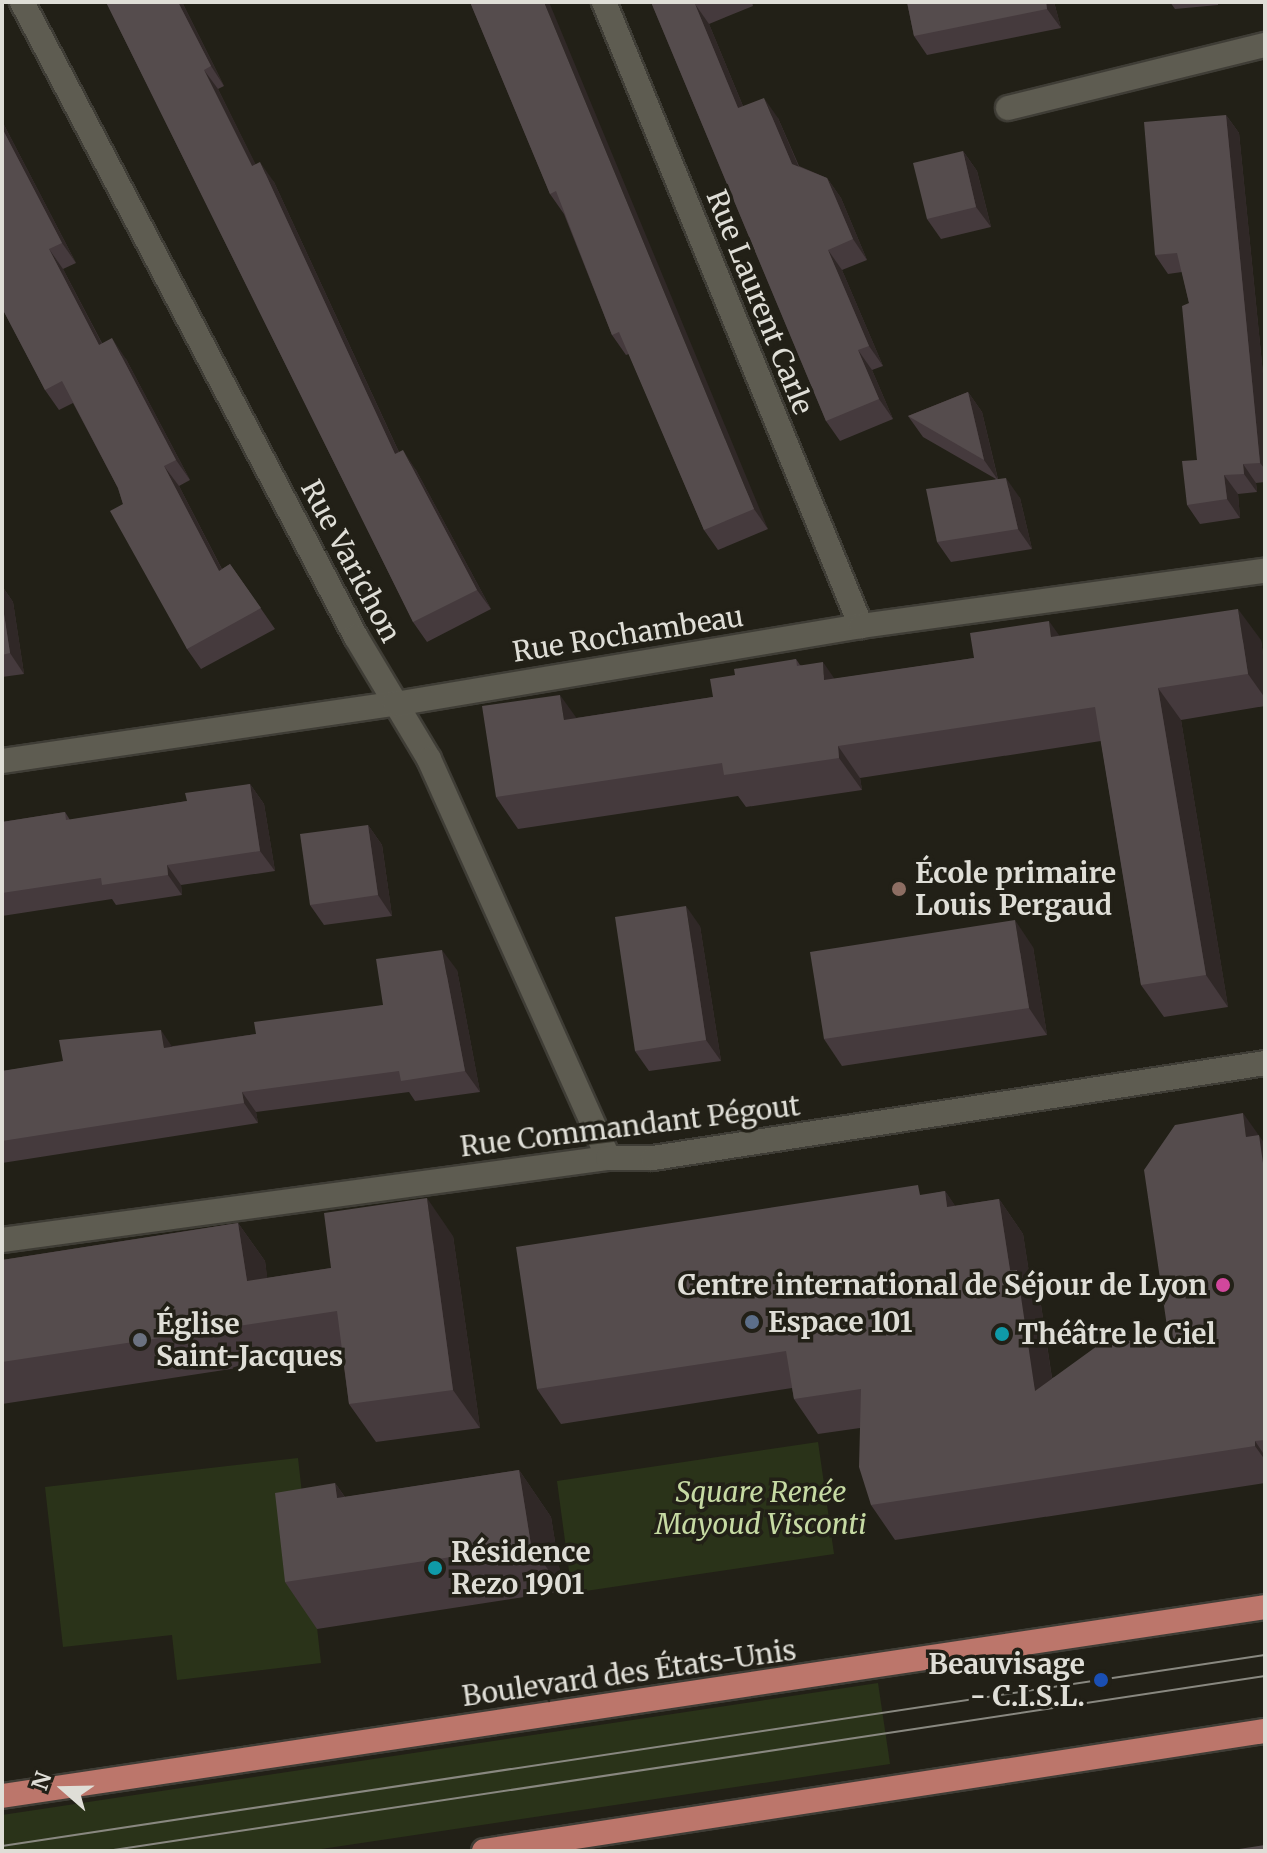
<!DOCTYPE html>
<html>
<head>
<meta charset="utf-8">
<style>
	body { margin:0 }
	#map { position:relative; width:1267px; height:1853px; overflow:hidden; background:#222017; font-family:Merriweather,serif }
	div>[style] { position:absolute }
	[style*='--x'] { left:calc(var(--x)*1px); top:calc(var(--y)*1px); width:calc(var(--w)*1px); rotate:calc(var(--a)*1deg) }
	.green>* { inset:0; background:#2a3319 }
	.roads { filter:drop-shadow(2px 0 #3f3d36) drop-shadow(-2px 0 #3f3d36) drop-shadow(0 2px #3f3d36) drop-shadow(0 -2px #3f3d36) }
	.minor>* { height:24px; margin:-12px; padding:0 12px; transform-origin:12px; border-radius:12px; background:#5e5c51 }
	.major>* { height:24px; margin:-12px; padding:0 12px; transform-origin:12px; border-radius:12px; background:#bc766b }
	.tram>* { height:2px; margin:-1px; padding:0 1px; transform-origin:1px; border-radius:1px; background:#898880 }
	.wall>* { inset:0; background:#453a3d }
	.shaded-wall>* { inset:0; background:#302827 }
	.building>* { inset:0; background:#554c4d }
	.dots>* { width:22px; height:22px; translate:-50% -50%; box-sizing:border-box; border:4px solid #222017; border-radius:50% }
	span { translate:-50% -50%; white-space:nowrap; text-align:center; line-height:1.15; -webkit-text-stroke:7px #222017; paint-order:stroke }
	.street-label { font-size:28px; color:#dfded7 }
	.poi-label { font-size:28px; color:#dfded7; font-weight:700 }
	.left { translate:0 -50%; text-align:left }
	.right { translate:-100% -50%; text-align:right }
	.park-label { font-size:28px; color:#c6daa3; font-style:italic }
	.frame { position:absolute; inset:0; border:4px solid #dfded7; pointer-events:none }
	.north { position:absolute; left:24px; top:1749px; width:80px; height:80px; -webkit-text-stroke:6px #222017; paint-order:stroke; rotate:290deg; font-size:22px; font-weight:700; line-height:32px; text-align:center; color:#dfded7 }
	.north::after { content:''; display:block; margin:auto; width:28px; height:36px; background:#dfded7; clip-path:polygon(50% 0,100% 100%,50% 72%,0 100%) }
</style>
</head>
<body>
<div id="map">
	<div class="green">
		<i style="clip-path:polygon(818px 1442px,834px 1554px,572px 1593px,557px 1481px)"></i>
		<i style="clip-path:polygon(298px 1458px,321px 1663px,177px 1680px,172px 1635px,63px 1647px,45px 1487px)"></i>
		<i style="clip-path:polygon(878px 1683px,890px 1764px,308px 1851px,2px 1851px,2px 1815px)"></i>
	</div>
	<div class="roads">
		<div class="minor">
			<i style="--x:22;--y:2;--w:717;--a:62.26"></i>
			<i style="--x:356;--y:637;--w:142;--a:59.1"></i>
			<i style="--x:429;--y:759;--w:437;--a:65.8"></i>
			<i style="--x:604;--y:2;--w:675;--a:67.62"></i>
			<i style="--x:1008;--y:108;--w:265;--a:-13.8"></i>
			<i style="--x:2;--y:761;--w:397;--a:-8.3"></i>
			<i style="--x:395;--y:704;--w:472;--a:-9.5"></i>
			<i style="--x:861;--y:626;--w:408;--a:-7.8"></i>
			<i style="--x:2;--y:1240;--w:612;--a:-7.71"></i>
			<i style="--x:608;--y:1158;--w:45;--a:0"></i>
			<i style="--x:653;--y:1158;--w:619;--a:-8.82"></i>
		</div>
		<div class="major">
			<i style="--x:2;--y:1796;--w:1277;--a:-8.51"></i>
			<i style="--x:484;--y:1851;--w:790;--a:-8.74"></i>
		</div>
	</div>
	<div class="tram">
		<i style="--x:2;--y:1846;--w:1277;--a:-8.6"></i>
		<i style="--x:107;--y:1851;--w:1171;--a:-8.59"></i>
	</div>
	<div class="wall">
		<i style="clip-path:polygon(106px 2px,182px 2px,224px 86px,218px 89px,255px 164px,274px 182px,399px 452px,416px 470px,491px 609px,427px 642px,413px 622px)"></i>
		<i style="clip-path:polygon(470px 2px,768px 529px,718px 550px,704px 530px,629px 354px,626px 355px,612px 335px,564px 214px,550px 194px)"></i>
		<i style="clip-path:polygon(651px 2px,752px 2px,753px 6px,709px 24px,743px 106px,778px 118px,799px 166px,827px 178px,841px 198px,867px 260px,842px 270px,883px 366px,872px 370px,893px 419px,840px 441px,826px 421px)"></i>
		<i style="clip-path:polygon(907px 2px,1054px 2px,1061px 28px,927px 55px,914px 36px)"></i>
		<i style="clip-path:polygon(1170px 2px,1218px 2px,1218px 5px,1175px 9px)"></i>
		<i style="clip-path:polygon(1226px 115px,1239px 133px,1265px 394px,1265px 482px,1256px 483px,1257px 492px,1238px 494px,1240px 518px,1200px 524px,1187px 505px,1197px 460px,1189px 303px,1182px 272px,1168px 274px,1155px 255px)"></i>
		<i style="clip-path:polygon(2px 121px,76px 263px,63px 269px,102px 343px,126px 359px,190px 480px,179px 486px,222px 569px,230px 564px,275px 629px,201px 669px,187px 649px,123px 504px,118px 488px,73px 403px,59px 410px,45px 390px,2px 308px)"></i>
		<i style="clip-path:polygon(963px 151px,977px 171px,991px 227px,941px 239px,927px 219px)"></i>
		<i style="clip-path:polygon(968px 392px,982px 412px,998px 479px,1020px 498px,1032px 549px,951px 562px,937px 542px,996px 479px,923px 437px,908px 416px)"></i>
		<i style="clip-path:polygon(2px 586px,13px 602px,24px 674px,2px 677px)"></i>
		<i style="clip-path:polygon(1059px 636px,1261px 640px,1265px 670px,1265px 706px,1181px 720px,1228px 1007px,1164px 1017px,1141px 985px,1101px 741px,860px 778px,862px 790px,746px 807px,738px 796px,518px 829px,496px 797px,576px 718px,713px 697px,735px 675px,796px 659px,800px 665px,834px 679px,974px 658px)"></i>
		<i style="clip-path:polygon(250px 784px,264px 804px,275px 871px,181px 885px,182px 895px,116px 905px,112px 899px,2px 916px,2px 822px,65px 812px,70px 820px,187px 801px)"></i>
		<i style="clip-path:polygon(368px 825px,382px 845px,392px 916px,324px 925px,310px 905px)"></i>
		<i style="clip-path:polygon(700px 926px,721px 1061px,649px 1071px,635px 1051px)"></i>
		<i style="clip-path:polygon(1033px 947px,1047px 1035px,842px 1066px,824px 1039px)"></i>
		<i style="clip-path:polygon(457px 970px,480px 1092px,415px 1101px,409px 1092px,256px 1112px,258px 1123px,2px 1163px,2px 1071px,256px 1034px,383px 1005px)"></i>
		<i style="clip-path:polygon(1265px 1144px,1265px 1483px,895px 1540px,871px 1505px,860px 1428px,818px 1434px,794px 1399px,792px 1388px,561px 1424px,537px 1389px,925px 1195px,945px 1191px,955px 1206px,999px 1199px,1023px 1234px,1032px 1292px,1041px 1305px,1052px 1378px,1169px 1340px)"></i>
		<i style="clip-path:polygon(238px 1223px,265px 1261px,267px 1278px,331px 1268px,453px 1236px,480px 1428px,376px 1442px,349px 1404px,342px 1352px,2px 1404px,2px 1260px)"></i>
		<i style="clip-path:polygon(519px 1470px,551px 1517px,563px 1591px,317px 1629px,285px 1582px,335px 1483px,345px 1497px)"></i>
	</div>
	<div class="shaded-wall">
		<i style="clip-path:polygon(178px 2px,182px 2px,224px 86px,211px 66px)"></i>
		<i style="clip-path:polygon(544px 2px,549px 2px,768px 529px,754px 509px)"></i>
		<i style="clip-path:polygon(1046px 2px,1054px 2px,1061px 28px,1047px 9px)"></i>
		<i style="clip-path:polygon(695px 4px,709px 24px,752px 128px,738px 108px)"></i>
		<i style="clip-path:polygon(204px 70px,218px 89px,266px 185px,252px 166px)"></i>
		<i style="clip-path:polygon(764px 98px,778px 118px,806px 184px,792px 164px)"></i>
		<i style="clip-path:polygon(1226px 115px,1239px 133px,1265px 394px,1265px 469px,1260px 463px)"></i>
		<i style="clip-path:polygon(2px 121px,76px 263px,62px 243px,2px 128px)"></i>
		<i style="clip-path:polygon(963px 151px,977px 171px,991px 227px,976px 207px)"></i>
		<i style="clip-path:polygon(260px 162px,274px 182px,409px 474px,395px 454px)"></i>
		<i style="clip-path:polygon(827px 178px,841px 198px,867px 260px,853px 239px)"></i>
		<i style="clip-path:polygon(49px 249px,63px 269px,113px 365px,99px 345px)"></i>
		<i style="clip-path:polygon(828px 250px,842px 270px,883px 366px,869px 346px)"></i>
		<i style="clip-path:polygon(112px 338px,126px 359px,190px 480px,176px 460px)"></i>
		<i style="clip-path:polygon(858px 350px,872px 370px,893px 419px,879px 399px)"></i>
		<i style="clip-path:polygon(968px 392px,982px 412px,998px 480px,984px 460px)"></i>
		<i style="clip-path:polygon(403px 450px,416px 470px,491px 609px,477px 590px)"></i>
		<i style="clip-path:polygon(1243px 464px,1256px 483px,1257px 492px,1244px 474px)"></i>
		<i style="clip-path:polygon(164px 466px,179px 486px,233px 591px,219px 571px)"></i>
		<i style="clip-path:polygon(1224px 475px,1238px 494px,1240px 518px,1227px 499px)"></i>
		<i style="clip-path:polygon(1006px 478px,1020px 498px,1032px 549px,1018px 529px)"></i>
		<i style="clip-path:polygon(2px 586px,13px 602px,24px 674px,10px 653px,2px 601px)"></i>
		<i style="clip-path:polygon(1238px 609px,1261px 640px,1265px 670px,1265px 698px,1248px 674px)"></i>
		<i style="clip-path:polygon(1049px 621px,1071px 652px,1051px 637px)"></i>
		<i style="clip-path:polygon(823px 662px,845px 694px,824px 680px)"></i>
		<i style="clip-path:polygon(1158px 688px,1181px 720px,1228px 1007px,1206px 975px)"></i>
		<i style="clip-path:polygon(560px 695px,583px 727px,564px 720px)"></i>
		<i style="clip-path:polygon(838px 746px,860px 778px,862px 790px,839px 758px)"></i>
		<i style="clip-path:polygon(250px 784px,264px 804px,275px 871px,260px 851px)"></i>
		<i style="clip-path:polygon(368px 825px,382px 845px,392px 916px,378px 895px)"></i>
		<i style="clip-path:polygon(167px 865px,181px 885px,182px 895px,168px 875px)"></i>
		<i style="clip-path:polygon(686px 906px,700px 926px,721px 1061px,706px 1040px)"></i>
		<i style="clip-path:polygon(1015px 920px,1033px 947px,1047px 1035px,1029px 1008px)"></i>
		<i style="clip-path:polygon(442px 950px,457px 970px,480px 1092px,465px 1071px)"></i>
		<i style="clip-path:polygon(161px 1030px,175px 1051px,164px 1048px)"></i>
		<i style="clip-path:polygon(242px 1092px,256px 1112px,258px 1123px,244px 1103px)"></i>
		<i style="clip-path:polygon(1243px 1113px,1265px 1144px,1265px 1177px,1246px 1137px)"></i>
		<i style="clip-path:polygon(945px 1191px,969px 1226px,947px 1207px)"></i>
		<i style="clip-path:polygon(427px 1198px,453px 1236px,480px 1428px,453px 1390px)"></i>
		<i style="clip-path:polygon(999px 1199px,1023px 1234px,1032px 1292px,1041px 1305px,1059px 1426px,1035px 1391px,1010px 1270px)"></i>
		<i style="clip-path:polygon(238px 1223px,265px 1261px,273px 1319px,247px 1281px)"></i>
		<i style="clip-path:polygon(1255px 1441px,1265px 1456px,1265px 1460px,1255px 1446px)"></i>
		<i style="clip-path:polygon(519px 1470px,551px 1517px,563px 1591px,531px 1545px)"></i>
		<i style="clip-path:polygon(335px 1483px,367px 1529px,337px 1498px)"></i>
	</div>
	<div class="building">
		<i style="clip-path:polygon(106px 2px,178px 2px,211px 66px,204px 70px,252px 166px,260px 162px,395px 454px,403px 450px,477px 590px,413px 622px)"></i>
		<i style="clip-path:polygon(470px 2px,544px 2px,754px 509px,704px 530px,619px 332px,612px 335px,556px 191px,550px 194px)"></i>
		<i style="clip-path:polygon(651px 2px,701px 2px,695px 4px,738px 108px,764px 98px,792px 164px,827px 178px,853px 239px,828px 250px,869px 346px,858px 350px,879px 399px,826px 421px)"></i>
		<i style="clip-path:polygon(907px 2px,1046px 2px,1047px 9px,914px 36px)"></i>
		<i style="clip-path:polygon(1226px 115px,1260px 463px,1243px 464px,1244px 474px,1224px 475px,1227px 499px,1187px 505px,1182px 461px,1197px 460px,1182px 306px,1189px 303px,1177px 253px,1155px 255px,1144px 122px)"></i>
		<i style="clip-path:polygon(2px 128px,62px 243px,49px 249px,99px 345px,112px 338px,176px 460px,164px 466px,219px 571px,230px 564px,261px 608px,187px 649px,110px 511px,123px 504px,118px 488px,62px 381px,45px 390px,2px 308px)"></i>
		<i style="clip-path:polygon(963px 151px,976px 207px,927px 219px,913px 163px)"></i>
		<i style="clip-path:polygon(968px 392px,984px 460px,908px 416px)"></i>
		<i style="clip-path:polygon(1006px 478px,1018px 529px,937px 542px,926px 489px)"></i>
		<i style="clip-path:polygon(2px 601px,10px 653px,2px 655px)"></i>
		<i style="clip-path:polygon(1238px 609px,1248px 674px,1158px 688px,1206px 975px,1141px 985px,1095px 707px,838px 746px,839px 758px,724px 775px,722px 763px,496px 797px,482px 706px,560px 695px,564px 720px,713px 697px,710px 679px,735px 675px,734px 669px,796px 659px,797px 666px,823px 662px,824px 680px,974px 658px,970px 633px,1049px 621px,1051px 637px)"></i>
		<i style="clip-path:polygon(250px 784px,260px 851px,167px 865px,168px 875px,102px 885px,101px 878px,2px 893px,2px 822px,65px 812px,66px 820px,187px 801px,185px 793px)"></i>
		<i style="clip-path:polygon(368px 825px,378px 895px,310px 905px,300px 834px)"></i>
		<i style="clip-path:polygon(686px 906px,706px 1040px,635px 1051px,615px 917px)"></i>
		<i style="clip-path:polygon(1015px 920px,1029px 1008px,824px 1039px,810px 952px)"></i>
		<i style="clip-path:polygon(442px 950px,465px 1071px,401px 1081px,399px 1071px,242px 1092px,244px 1103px,2px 1141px,2px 1071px,63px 1061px,59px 1040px,161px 1030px,164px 1048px,256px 1034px,254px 1022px,383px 1005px,376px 959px)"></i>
		<i style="clip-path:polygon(1243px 1113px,1246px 1137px,1259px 1135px,1265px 1177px,1265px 1440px,1255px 1441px,1255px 1446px,871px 1505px,859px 1467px,861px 1389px,794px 1399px,786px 1351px,537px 1389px,516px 1247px,918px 1185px,920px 1195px,945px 1191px,947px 1207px,999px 1199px,1010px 1270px,1017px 1270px,1035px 1391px,1104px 1341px,1169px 1340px,1144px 1170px,1175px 1125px)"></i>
		<i style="clip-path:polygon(427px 1198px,453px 1390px,349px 1404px,337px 1311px,2px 1362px,2px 1260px,238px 1223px,247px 1281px,331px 1268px,324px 1213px)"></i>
		<i style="clip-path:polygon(519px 1470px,531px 1545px,285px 1582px,275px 1493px,335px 1483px,337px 1498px)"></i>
		<i style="clip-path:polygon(1265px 1845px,1265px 1851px,1226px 1851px)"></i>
	</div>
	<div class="dots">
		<i style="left:899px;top:889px;background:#8d6e63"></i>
		<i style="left:1223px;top:1285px;background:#d1479c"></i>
		<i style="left:752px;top:1322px;background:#5c6f8a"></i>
		<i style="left:1002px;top:1334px;background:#0f9aa8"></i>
		<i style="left:140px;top:1340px;background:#6b7280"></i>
		<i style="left:435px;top:1568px;background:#0f9aa8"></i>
		<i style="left:1101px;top:1680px;background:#1a4fb4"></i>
	</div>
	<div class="street-label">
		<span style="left:760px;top:302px;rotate:68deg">Rue Laurent Carle</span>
		<span style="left:351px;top:561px;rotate:62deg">Rue Varichon</span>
		<span style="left:628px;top:634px;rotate:-9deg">Rue Rochambeau</span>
		<span style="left:630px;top:1126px;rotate:-7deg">Rue Commandant Pégout</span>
		<span style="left:629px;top:1673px;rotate:-8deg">Boulevard des États-Unis</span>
	</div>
	<div class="poi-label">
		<span class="left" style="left:915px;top:889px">École primaire<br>Louis Pergaud</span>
		<span class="right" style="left:1207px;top:1285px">Centre international de Séjour de Lyon</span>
		<span class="left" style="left:768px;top:1322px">Espace 101</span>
		<span class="left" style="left:156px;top:1340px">Église<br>Saint-Jacques</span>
		<span class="left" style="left:1018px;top:1334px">Théâtre le Ciel</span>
		<span class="left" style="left:451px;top:1568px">Résidence<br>Rezo 1901</span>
		<span class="right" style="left:1085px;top:1680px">Beauvisage<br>- C.I.S.L.</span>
	</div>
	<div class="park-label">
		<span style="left:761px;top:1508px">Square Renée<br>Mayoud Visconti</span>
	</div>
	<div class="frame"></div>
	<div class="north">N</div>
</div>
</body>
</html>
